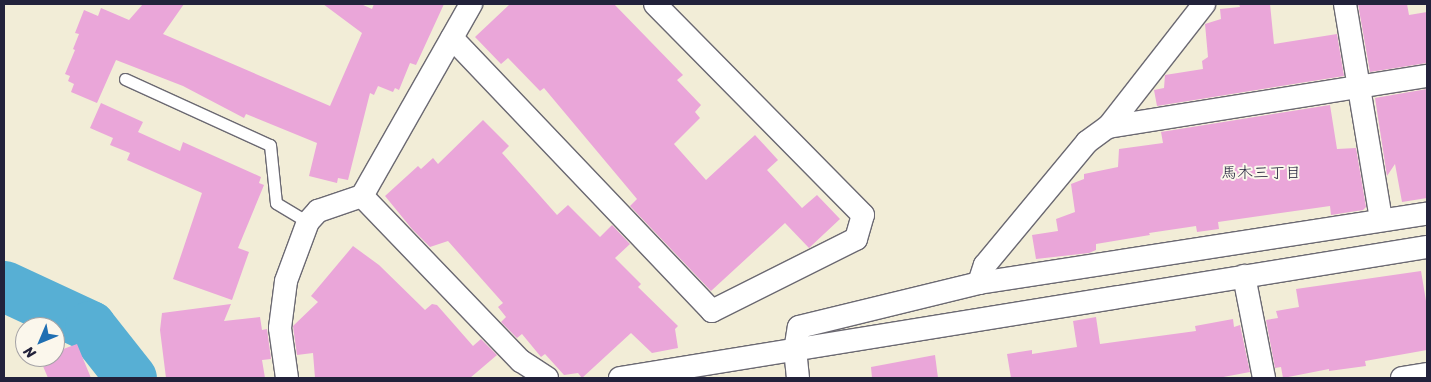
<!DOCTYPE html>
<html>
<head>
<meta charset="utf-8">
<style>
	body { margin:0 }
	#map { position:relative; width:1431px; height:382px; overflow:hidden; background:#f2edd7; font-family:Sriracha,"Klee One",sans-serif }
	div>[style] { position:absolute }
	[style*='--x'] { left:calc(var(--x)*1px); top:calc(var(--y)*1px); width:calc(var(--w)*1px); rotate:calc(var(--a)*1deg) }
	.river>* { height:51px; margin:-25.5px; padding:0 25.5px; transform-origin:25.5px; border-radius:25.5px; background:#57afd4 }
	.building>* { inset:0; background:#eaa6d9 }
	.roads { filter:drop-shadow(1px 0 #6b6972) drop-shadow(-1px 0 #6b6972) drop-shadow(0 1px #6b6972) drop-shadow(0 -1px #6b6972) }
	.lane>* { height:11px; margin:-5.5px; padding:0 5.5px; transform-origin:5.5px; border-radius:5.5px; background:#fff }
	.street>* { height:22px; margin:-11px; padding:0 11px; transform-origin:11px; border-radius:11px; background:#fff }
	span { translate:-50% -50%; white-space:nowrap; text-align:center; line-height:1.15; -webkit-text-stroke:4px #fbf7ec; paint-order:stroke }
	.neighbourhood-label { font-size:16px; color:#22223b }
	.frame { position:absolute; inset:0; border:5px solid #22223b; pointer-events:none }
	.north { position:absolute; left:15px; top:317px; width:50px; height:50px; box-sizing:border-box; background:#fbf7ec; border:1px solid #a4a2a5; border-radius:50%; rotate:225deg; font-size:14px; font-weight:700; line-height:20px; text-align:center; color:#22223b }
	.north::after { content:''; display:block; margin:auto; width:18px; height:22px; background:#1f6fb2; clip-path:polygon(50% 0,100% 100%,50% 72%,0 100%) }
</style>
</head>
<body>
<div id="map">
	<div class="river">
		<i style="--x:4;--y:286;--w:95;--a:24.9"></i>
		<i style="--x:90;--y:326;--w:66;--a:51.7"></i>
	</div>
	<div class="building">
		<i style="clip-path:polygon(143px 4px,184px 4px,163px 34px,330px 106px,362px 33px,323px 4px,361px 4px,372px 9px,374px 4px,444px 4px,416px 65px,410px 63px,399px 90px,395px 88px,393px 92px,378px 86px,374px 95px,370px 93px,348px 180px,338px 178px,337px 183px,309px 176px,317px 143px,246px 114px,244px 118px,183px 86px,116px 60px,97px 103px,71px 92px,74px 84px,68px 81px,70px 76px,65px 74px,75px 50px,73px 49px,79px 34px,75px 33px,84px 10px,98px 16px,101px 8px,129px 20px)"></i>
		<i style="clip-path:polygon(510px 4px,614px 4px,683px 75px,677px 80px,701px 105px,695px 112px,700px 118px,674px 144px,706px 180px,755px 135px,778px 160px,767px 170px,802px 208px,817px 195px,840px 219px,809px 248px,785px 223px,711px 291px,630px 206px,637px 199px,544px 88px,540px 91px,508px 58px,501px 64px,475px 37px)"></i>
		<i style="clip-path:polygon(1239px 4px,1270px 4px,1274px 44px,1337px 34px,1344px 76px,1157px 106px,1154px 90px,1164px 88px,1165px 75px,1203px 69px,1202px 61px,1208px 57px,1205px 24px,1221px 19px,1220px 9px,1240px 7px)"></i>
		<i style="clip-path:polygon(1358px 4px,1407px 4px,1409px 15px,1427px 12px,1427px 63px,1370px 72px)"></i>
		<i style="clip-path:polygon(1427px 89px,1427px 198px,1402px 202px,1395px 164px,1387px 176px,1375px 98px)"></i>
		<i style="clip-path:polygon(101px 103px,143px 122px,138px 132px,180px 151px,183px 142px,261px 177px,259px 183px,264px 185px,238px 248px,249px 252px,232px 300px,173px 279px,202px 193px,127px 160px,130px 153px,110px 145px,113px 138px,90px 128px)"></i>
		<i style="clip-path:polygon(1330px 105px,1337px 149px,1356px 148px,1366px 207px,1363px 210px,1331px 215px,1330px 206px,1218px 222px,1219px 229px,1197px 232px,1196px 226px,1149px 233px,1150px 235px,1096px 244px,1096px 250px,1089px 253px,1036px 259px,1032px 235px,1058px 231px,1056px 219px,1075px 212px,1071px 184px,1084px 179px,1084px 174px,1118px 167px,1119px 149px,1163px 143px,1161px 132px)"></i>
		<i style="clip-path:polygon(483px 120px,509px 146px,502px 153px,557px 215px,568px 205px,600px 237px,612px 225px,630px 244px,615px 258px,641px 284px,638px 287px,678px 326px,675px 329px,678px 348px,652px 353px,631px 333px,582px 378px,578px 373px,564px 375px,545px 354px,541px 357px,522px 334px,517px 338px,501px 322px,506px 317px,498px 307px,503px 303px,448px 241px,430px 247px,412px 229px,385px 196px,418px 166px,421px 169px,433px 158px,438px 164px)"></i>
		<i style="clip-path:polygon(353px 246px,379px 265px,425px 310px,432px 304px,437px 305px,473px 346px,481px 339px,497px 355px,470px 378px,315px 378px,313px 353px,297px 355px,293px 326px,318px 302px,311px 296px)"></i>
		<i style="clip-path:polygon(1421px 271px,1427px 307px,1427px 350px,1365px 361px,1366px 366px,1329px 371px,1329px 369px,1283px 378px,1281px 367px,1275px 368px,1266px 320px,1278px 318px,1276px 311px,1299px 307px,1296px 289px)"></i>
		<i style="clip-path:polygon(231px 304px,224px 321px,260px 317px,262px 330px,267px 329px,271px 359px,262px 360px,265px 378px,166px 378px,160px 330px,162px 313px)"></i>
		<i style="clip-path:polygon(1096px 317px,1100px 344px,1196px 331px,1195px 326px,1233px 319px,1234px 327px,1240px 325px,1250px 372px,1218px 378px,1011px 378px,1007px 354px,1032px 350px,1032px 354px,1077px 347px,1073px 321px)"></i>
		<i style="clip-path:polygon(77px 344px,91px 378px,48px 378px,40px 359px,55px 357px,55px 352px)"></i>
		<i style="clip-path:polygon(935px 355px,938px 378px,872px 378px,871px 367px)"></i>
	</div>
	<div class="roads">
		<div class="lane">
			<i style="--x:125;--y:79;--w:159;--a:24.5"></i>
			<i style="--x:270;--y:145;--w:58;--a:84.1"></i>
			<i style="--x:276;--y:203;--w:37;--a:31"></i>
		</div>
		<div class="street">
			<i style="--x:1345;--y:4;--w:219;--a:80.5"></i>
			<i style="--x:452;--y:38;--w:377;--a:46.4"></i>
			<i style="--x:712;--y:311;--w:161;--a:-26.6"></i>
			<i style="--x:856;--y:239;--w:25;--a:-74"></i>
			<i style="--x:863;--y:215;--w:296;--a:-134.6"></i>
			<i style="--x:1108;--y:127;--w:156;--a:-52"></i>
			<i style="--x:362;--y:196;--w:229;--a:46.1"></i>
			<i style="--x:521;--y:361;--w:31;--a:33"></i>
			<i style="--x:1244;--y:276;--w:104;--a:78.9"></i>
			<i style="--x:979;--y:283;--w:19;--a:-72"></i>
			<i style="--x:985;--y:265;--w:160;--a:-50.3"></i>
			<i style="--x:1087;--y:142;--w:26;--a:-36"></i>
			<i style="--x:1108;--y:127;--w:323;--a:-9.1"></i>
			<i style="--x:287;--y:378;--w:50;--a:-98"></i>
			<i style="--x:280;--y:328;--w:47;--a:-82.7"></i>
			<i style="--x:286;--y:281;--w:63;--a:-69.6"></i>
			<i style="--x:308;--y:222;--w:15;--a:-48"></i>
			<i style="--x:318;--y:211;--w:46;--a:-18.8"></i>
			<i style="--x:362;--y:196;--w:221;--a:-60.4"></i>
			<i style="--x:620;--y:378;--w:818;--a:-9.22"></i>
			<i style="--x:798;--y:378;--w:27;--a:-96"></i>
			<i style="--x:795;--y:351;--w:24;--a:-81"></i>
			<i style="--x:799;--y:327;--w:185;--a:-13.7"></i>
			<i style="--x:979;--y:283;--w:453;--a:-8.8"></i>
			<i style="--x:1402;--y:378;--w:25;--a:-9"></i>
		</div>
	</div>
	<div class="neighbourhood-label">
		<span style="left:1261px;top:173px">馬木三丁目</span>
	</div>
	<div class="frame"></div>
	<div class="north">N</div>
</div>
</body>
</html>
